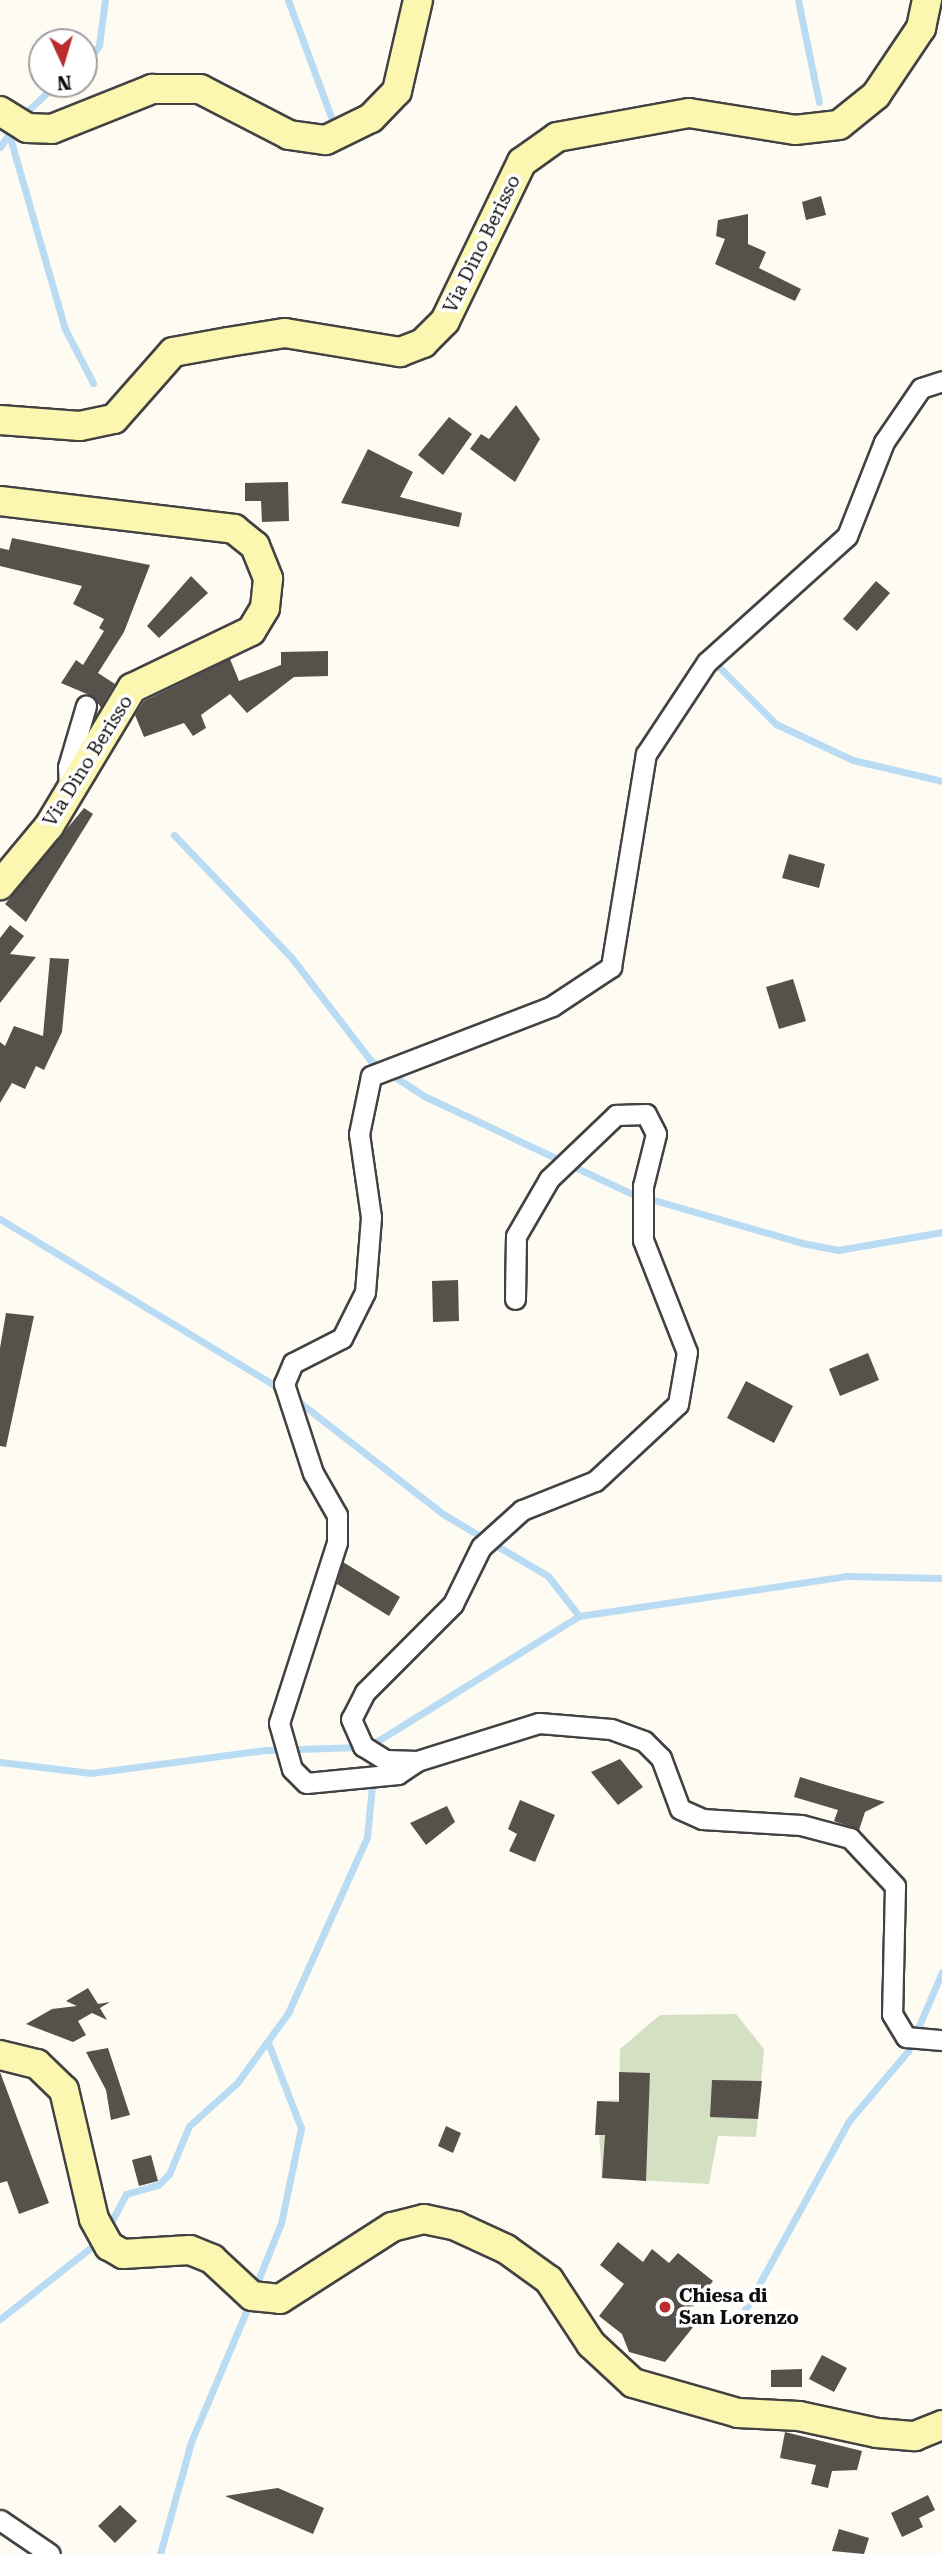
<!DOCTYPE html>
<html>
<head>
<meta charset="utf-8">
<style>
	body { margin:0 }
	#map { position:relative; width:942px; height:2554px; overflow:hidden; background:#fefcf2; font-family:"Roboto Serif",serif }
	div>[style] { position:absolute }
	[style*='--x'] { left:calc(var(--x)*1px); top:calc(var(--y)*1px); width:calc(var(--w)*1px); rotate:calc(var(--a)*1deg) }
	.cemetery>* { inset:0; background:#d5e0c3 }
	.stream>* { height:7px; margin:-3.5px; padding:0 3.5px; transform-origin:3.5px; border-radius:3.5px; background:#b9dbf3 }
	.building>* { inset:0; background:#57514c }
	.roads { filter:drop-shadow(2px 0 #424242) drop-shadow(-2px 0 #424242) drop-shadow(0 2px #424242) drop-shadow(0 -2px #424242) }
	.street>* { height:19px; margin:-9.5px; padding:0 9.5px; transform-origin:9.5px; border-radius:9.5px; background:#fff }
	.secondary>* { height:28px; margin:-14px; padding:0 14px; transform-origin:14px; border-radius:14px; background:#fbf6b0 }
	.dots>* { width:19px; height:19px; translate:-50% -50%; box-sizing:border-box; border:4px solid #fff; border-radius:50% }
	span { translate:-50% -50%; white-space:nowrap; text-align:center; line-height:1.15; -webkit-text-stroke:7px #fff; paint-order:stroke }
	.street-label { font-size:19px; color:#0f0f0f }
	.poi-label { font-size:19px; color:#0f0f0f; font-weight:700 }
	.left { translate:0 -50%; text-align:left }
	.north { position:absolute; left:28px; top:28px; width:70px; height:70px; box-sizing:border-box; background:#fff; border:2px solid #9f9f9f; border-radius:50%; rotate:176deg; font-size:19px; font-weight:700; line-height:28px; text-align:center; color:#0f0f0f }
	.north::after { content:''; display:block; margin:auto; width:24px; height:32px; background:#b92d2d; clip-path:polygon(50% 0,100% 100%,50% 72%,0 100%) }
</style>
</head>
<body>
<div id="map">
	<div class="cemetery">
		<i style="clip-path:polygon(736px 2014px,764px 2049px,756px 2137px,718px 2136px,709px 2184px,602px 2178px,597px 2101px,619px 2100px,620px 2049px,660px 2015px)"></i>
	</div>
	<div class="stream">
		<i style="--x:288;--y:0;--w:133;--a:69.8"></i>
		<i style="--x:798;--y:0;--w:104;--a:78.4"></i>
		<i style="--x:84;--y:66;--w:26;--a:-54"></i>
		<i style="--x:99;--y:45;--w:45;--a:-82.4"></i>
		<i style="--x:21;--y:117;--w:37;--a:-43"></i>
		<i style="--x:48;--y:92;--w:22;--a:-21"></i>
		<i style="--x:9;--y:134;--w:203;--a:74"></i>
		<i style="--x:65;--y:329;--w:61;--a:62.6"></i>
		<i style="--x:0;--y:147;--w:18;--a:-56"></i>
		<i style="--x:713;--y:661;--w:89;--a:45"></i>
		<i style="--x:776;--y:724;--w:85;--a:25.1"></i>
		<i style="--x:853;--y:760;--w:91;--a:13.3"></i>
		<i style="--x:174;--y:835;--w:169;--a:46.2"></i>
		<i style="--x:291;--y:957;--w:131;--a:52.4"></i>
		<i style="--x:371;--y:1061;--w:64;--a:33.4"></i>
		<i style="--x:424;--y:1096;--w:228;--a:25.2"></i>
		<i style="--x:630;--y:1193;--w:179;--a:16.2"></i>
		<i style="--x:802;--y:1243;--w:37;--a:11"></i>
		<i style="--x:838;--y:1250;--w:106;--a:-9.8"></i>
		<i style="--x:0;--y:1219;--w:328;--a:31.2"></i>
		<i style="--x:294;--y:1398;--w:189;--a:37.9"></i>
		<i style="--x:443;--y:1514;--w:122;--a:30.6"></i>
		<i style="--x:548;--y:1576;--w:51;--a:52.2"></i>
		<i style="--x:371;--y:1745;--w:245;--a:-31.8"></i>
		<i style="--x:579;--y:1616;--w:270;--a:-8.5"></i>
		<i style="--x:846;--y:1576;--w:96;--a:1.2"></i>
		<i style="--x:0;--y:1762;--w:92;--a:6.9"></i>
		<i style="--x:91;--y:1773;--w:177;--a:-7.5"></i>
		<i style="--x:266;--y:1750;--w:94;--a:-1.8"></i>
		<i style="--x:108;--y:2228;--w:38;--a:-62"></i>
		<i style="--x:126;--y:2194;--w:33;--a:-16"></i>
		<i style="--x:158;--y:2185;--w:16;--a:-45"></i>
		<i style="--x:169;--y:2174;--w:52;--a:-67.4"></i>
		<i style="--x:189;--y:2126;--w:64;--a:-41.9"></i>
		<i style="--x:237;--y:2083;--w:87;--a:-53.9"></i>
		<i style="--x:288;--y:2013;--w:193;--a:-65.8"></i>
		<i style="--x:367;--y:1837;--w:81;--a:-84.4"></i>
		<i style="--x:255;--y:2288;--w:70;--a:-68.2"></i>
		<i style="--x:281;--y:2223;--w:97;--a:-78.1"></i>
		<i style="--x:301;--y:2128;--w:89;--a:-111.1"></i>
		<i style="--x:741;--y:2317;--w:222;--a:-61.2"></i>
		<i style="--x:848;--y:2122;--w:93;--a:-49.8"></i>
		<i style="--x:908;--y:2051;--w:86;--a:-66.7"></i>
		<i style="--x:0;--y:2319;--w:126;--a:-38.2"></i>
		<i style="--x:160;--y:2554;--w:116;--a:-74.5"></i>
		<i style="--x:191;--y:2442;--w:152;--a:-67.1"></i>
	</div>
	<div class="building">
		<i style="clip-path:polygon(821px 196px,826px 215px,806px 220px,802px 202px)"></i>
		<i style="clip-path:polygon(748px 214px,748px 244px,766px 252px,759px 268px,801px 289px,795px 301px,715px 264px,725px 239px,716px 236px,718px 220px)"></i>
		<i style="clip-path:polygon(516px 405px,540px 439px,515px 482px,470px 449px,481px 434px,489px 439px)"></i>
		<i style="clip-path:polygon(449px 417px,472px 434px,443px 475px,418px 455px)"></i>
		<i style="clip-path:polygon(368px 449px,413px 472px,400px 497px,462px 513px,459px 527px,341px 503px)"></i>
		<i style="clip-path:polygon(288px 482px,289px 521px,262px 522px,261px 501px,245px 501px,245px 483px)"></i>
		<i style="clip-path:polygon(12px 538px,150px 565px,124px 632px,98px 673px,115px 684px,101px 708px,94px 697px,61px 683px,76px 660px,83px 665px,104px 631px,99px 628px,104px 619px,73px 604px,82px 586px,0 566px,0 548px,9px 550px)"></i>
		<i style="clip-path:polygon(191px 576px,208px 593px,159px 638px,147px 626px)"></i>
		<i style="clip-path:polygon(876px 581px,890px 593px,857px 631px,843px 619px)"></i>
		<i style="clip-path:polygon(328px 651px,328px 676px,294px 677px,247px 713px,230px 694px,201px 715px,206px 728px,193px 736px,184px 723px,144px 737px,135px 715px,144px 701px,230px 659px,239px 681px,281px 665px,281px 652px)"></i>
		<i style="clip-path:polygon(84px 808px,93px 814px,26px 922px,5px 904px)"></i>
		<i style="clip-path:polygon(789px 854px,825px 864px,819px 888px,782px 878px)"></i>
		<i style="clip-path:polygon(10px 925px,24px 936px,10px 954px,36px 957px,0 1003px,0 938px)"></i>
		<i style="clip-path:polygon(50px 958px,69px 959px,62px 1032px,44px 1070px,36px 1066px,25px 1089px,12px 1083px,0 1103px,0 1042px,5px 1046px,14px 1026px,43px 1036px)"></i>
		<i style="clip-path:polygon(793px 979px,806px 1021px,779px 1029px,766px 987px)"></i>
		<i style="clip-path:polygon(458px 1280px,459px 1321px,433px 1322px,432px 1281px)"></i>
		<i style="clip-path:polygon(6px 1313px,34px 1316px,6px 1447px,0 1446px,0 1348px)"></i>
		<i style="clip-path:polygon(868px 1353px,879px 1380px,840px 1396px,829px 1369px)"></i>
		<i style="clip-path:polygon(746px 1381px,793px 1406px,774px 1443px,727px 1418px)"></i>
		<i style="clip-path:polygon(343px 1562px,400px 1597px,389px 1616px,337px 1584px)"></i>
		<i style="clip-path:polygon(620px 1759px,643px 1787px,618px 1805px,591px 1772px)"></i>
		<i style="clip-path:polygon(800px 1777px,826px 1785px,885px 1802px,865px 1812px,859px 1830px,834px 1821px,838px 1810px,794px 1797px)"></i>
		<i style="clip-path:polygon(520px 1800px,555px 1815px,535px 1862px,509px 1851px,517px 1834px,508px 1829px)"></i>
		<i style="clip-path:polygon(447px 1806px,455px 1822px,426px 1845px,410px 1823px)"></i>
		<i style="clip-path:polygon(88px 1988px,98px 2004px,110px 2002px,100px 2008px,107px 2020px,92px 2013px,78px 2021px,86px 2035px,73px 2042px,26px 2024px,52px 2009px,77px 2006px,66px 2001px)"></i>
		<i style="clip-path:polygon(108px 2048px,130px 2115px,111px 2120px,106px 2090px,86px 2052px)"></i>
		<i style="clip-path:polygon(0 2072px,49px 2203px,19px 2214px,7px 2181px,0 2183px)"></i>
		<i style="clip-path:polygon(619px 2072px,650px 2073px,646px 2181px,602px 2178px,605px 2135px,595px 2135px,597px 2101px,619px 2102px)"></i>
		<i style="clip-path:polygon(712px 2080px,762px 2081px,758px 2119px,710px 2117px)"></i>
		<i style="clip-path:polygon(446px 2126px,461px 2133px,453px 2153px,438px 2146px)"></i>
		<i style="clip-path:polygon(151px 2155px,158px 2181px,139px 2186px,132px 2160px)"></i>
		<i style="clip-path:polygon(618px 2242px,643px 2262px,652px 2249px,669px 2263px,678px 2253px,713px 2281px,684px 2318px,694px 2326px,665px 2362px,629px 2352px,622px 2334px,599px 2316px,624px 2284px,600px 2265px)"></i>
		<i style="clip-path:polygon(822px 2355px,847px 2368px,834px 2392px,809px 2379px)"></i>
		<i style="clip-path:polygon(802px 2369px,802px 2387px,771px 2387px,771px 2370px)"></i>
		<i style="clip-path:polygon(785px 2432px,862px 2451px,857px 2470px,832px 2471px,828px 2488px,811px 2484px,816px 2465px,780px 2458px)"></i>
		<i style="clip-path:polygon(278px 2488px,324px 2508px,313px 2534px,225px 2496px)"></i>
		<i style="clip-path:polygon(928px 2495px,935px 2510px,919px 2518px,923px 2527px,902px 2537px,891px 2513px)"></i>
		<i style="clip-path:polygon(120px 2505px,137px 2521px,115px 2543px,98px 2526px)"></i>
		<i style="clip-path:polygon(839px 2529px,869px 2538px,864px 2554px,832px 2551px)"></i>
	</div>
	<div class="roads">
		<div class="street">
			<i style="--x:69;--y:792;--w:25;--a:-92"></i>
			<i style="--x:68;--y:767;--w:64;--a:-73.6"></i>
			<i style="--x:515;--y:1299;--w:63;--a:-89.1"></i>
			<i style="--x:516;--y:1236;--w:66;--a:-59.9"></i>
			<i style="--x:549;--y:1179;--w:93;--a:-43.7"></i>
			<i style="--x:616;--y:1115;--w:30;--a:-2"></i>
			<i style="--x:646;--y:1114;--w:22;--a:63"></i>
			<i style="--x:656;--y:1134;--w:54;--a:104"></i>
			<i style="--x:643;--y:1186;--w:54;--a:90"></i>
			<i style="--x:643;--y:1240;--w:120;--a:68.6"></i>
			<i style="--x:687;--y:1352;--w:53;--a:99.8"></i>
			<i style="--x:678;--y:1404;--w:113;--a:137.1"></i>
			<i style="--x:595;--y:1481;--w:79;--a:158.3"></i>
			<i style="--x:522;--y:1510;--w:55;--a:137.9"></i>
			<i style="--x:481;--y:1547;--w:64;--a:116.2"></i>
			<i style="--x:453;--y:1604;--w:124;--a:135"></i>
			<i style="--x:365;--y:1692;--w:30;--a:117"></i>
			<i style="--x:351;--y:1719;--w:30;--a:66"></i>
			<i style="--x:363;--y:1746;--w:26;--a:32"></i>
			<i style="--x:385;--y:1760;--w:32;--a:2"></i>
			<i style="--x:417;--y:1761;--w:128;--a:-17.3"></i>
			<i style="--x:539;--y:1723;--w:72;--a:4.8"></i>
			<i style="--x:611;--y:1729;--w:35;--a:20"></i>
			<i style="--x:644;--y:1741;--w:24;--a:45"></i>
			<i style="--x:661;--y:1758;--w:54;--a:69.6"></i>
			<i style="--x:680;--y:1809;--w:24;--a:24"></i>
			<i style="--x:702;--y:1819;--w:99;--a:3.5"></i>
			<i style="--x:801;--y:1825;--w:51;--a:14.9"></i>
			<i style="--x:850;--y:1838;--w:66;--a:46.8"></i>
			<i style="--x:895;--y:1886;--w:128;--a:91.3"></i>
			<i style="--x:892;--y:2014;--w:27;--a:59"></i>
			<i style="--x:906;--y:2037;--w:36;--a:5"></i>
			<i style="--x:417;--y:1761;--w:23;--a:146"></i>
			<i style="--x:398;--y:1774;--w:92;--a:174.4"></i>
			<i style="--x:306;--y:1783;--w:20;--a:-135"></i>
			<i style="--x:292;--y:1769;--w:48;--a:-105.8"></i>
			<i style="--x:279;--y:1723;--w:190;--a:-72.2"></i>
			<i style="--x:337;--y:1542;--w:27;--a:-90"></i>
			<i style="--x:337;--y:1515;--w:48;--a:-119.7"></i>
			<i style="--x:313;--y:1473;--w:94;--a:-108"></i>
			<i style="--x:284;--y:1384;--w:23;--a:-67"></i>
			<i style="--x:293;--y:1363;--w:55;--a:-27"></i>
			<i style="--x:342;--y:1338;--w:51;--a:-63.4"></i>
			<i style="--x:365;--y:1292;--w:75;--a:-85.4"></i>
			<i style="--x:371;--y:1217;--w:84;--a:-98.2"></i>
			<i style="--x:359;--y:1134;--w:59;--a:-78.3"></i>
			<i style="--x:371;--y:1076;--w:194;--a:-21.1"></i>
			<i style="--x:552;--y:1006;--w:71;--a:-33.5"></i>
			<i style="--x:611;--y:967;--w:216;--a:-80.7"></i>
			<i style="--x:646;--y:754;--w:110;--a:-56.5"></i>
			<i style="--x:707;--y:662;--w:188;--a:-42"></i>
			<i style="--x:847;--y:536;--w:101;--a:-68.5"></i>
			<i style="--x:884;--y:442;--w:65;--a:-55.6"></i>
			<i style="--x:921;--y:388;--w:22;--a:-18"></i>
			<i style="--x:0;--y:2520;--w:60;--a:34.2"></i>
		</div>
		<div class="secondary">
			<i style="--x:0;--y:111;--w:32;--a:32"></i>
			<i style="--x:27;--y:128;--w:25;--a:2"></i>
			<i style="--x:52;--y:129;--w:108;--a:-21.8"></i>
			<i style="--x:152;--y:89;--w:48;--a:0"></i>
			<i style="--x:200;--y:89;--w:100;--a:27.3"></i>
			<i style="--x:289;--y:135;--w:37;--a:8"></i>
			<i style="--x:326;--y:140;--w:50;--a:-26.1"></i>
			<i style="--x:371;--y:118;--w:37;--a:-46"></i>
			<i style="--x:397;--y:91;--w:93;--a:-77"></i>
			<i style="--x:0;--y:420;--w:80;--a:4.3"></i>
			<i style="--x:80;--y:426;--w:35;--a:-12"></i>
			<i style="--x:114;--y:419;--w:89;--a:-48.6"></i>
			<i style="--x:173;--y:352;--w:56;--a:-10.3"></i>
			<i style="--x:228;--y:342;--w:58;--a:-9"></i>
			<i style="--x:285;--y:333;--w:117;--a:9.4"></i>
			<i style="--x:400;--y:352;--w:25;--a:-21"></i>
			<i style="--x:423;--y:343;--w:31;--a:-45"></i>
			<i style="--x:445;--y:321;--w:177;--a:-64.2"></i>
			<i style="--x:522;--y:162;--w:43;--a:-35.5"></i>
			<i style="--x:557;--y:137;--w:134;--a:-10.3"></i>
			<i style="--x:689;--y:113;--w:107;--a:9.1"></i>
			<i style="--x:795;--y:130;--w:44;--a:-6.5"></i>
			<i style="--x:839;--y:125;--w:48;--a:-39"></i>
			<i style="--x:876;--y:95;--w:81;--a:-56.1"></i>
			<i style="--x:921;--y:28;--w:29;--a:-78"></i>
			<i style="--x:0;--y:501;--w:236;--a:6.8"></i>
			<i style="--x:234;--y:529;--w:27;--a:39"></i>
			<i style="--x:255;--y:546;--w:35;--a:68"></i>
			<i style="--x:268;--y:579;--w:29;--a:96"></i>
			<i style="--x:265;--y:608;--w:27;--a:121"></i>
			<i style="--x:251;--y:631;--w:132;--a:154.4"></i>
			<i style="--x:132;--y:688;--w:161;--a:121"></i>
			<i style="--x:49;--y:826;--w:77;--a:129.7"></i>
			<i style="--x:0;--y:2055;--w:38;--a:14"></i>
			<i style="--x:37;--y:2064;--w:37;--a:44"></i>
			<i style="--x:64;--y:2090;--w:132;--a:76.9"></i>
			<i style="--x:94;--y:2219;--w:31;--a:61"></i>
			<i style="--x:109;--y:2246;--w:16;--a:30"></i>
			<i style="--x:123;--y:2254;--w:67;--a:-3.4"></i>
			<i style="--x:190;--y:2250;--w:24;--a:22"></i>
			<i style="--x:212;--y:2259;--w:54;--a:42.8"></i>
			<i style="--x:252;--y:2296;--w:28;--a:6"></i>
			<i style="--x:280;--y:2299;--w:133;--a:-32.7"></i>
			<i style="--x:392;--y:2227;--w:33;--a:-14"></i>
			<i style="--x:424;--y:2219;--w:33;--a:12"></i>
			<i style="--x:456;--y:2226;--w:55;--a:24.7"></i>
			<i style="--x:506;--y:2249;--w:53;--a:35.8"></i>
			<i style="--x:549;--y:2280;--w:77;--a:56.7"></i>
			<i style="--x:591;--y:2344;--w:57;--a:42.9"></i>
			<i style="--x:633;--y:2383;--w:109;--a:15.9"></i>
			<i style="--x:738;--y:2413;--w:61;--a:2.8"></i>
			<i style="--x:799;--y:2416;--w:80;--a:12.3"></i>
			<i style="--x:877;--y:2433;--w:38;--a:5"></i>
			<i style="--x:915;--y:2436;--w:29;--a:-22"></i>
		</div>
	</div>
	<div class="dots">
		<i style="left:665px;top:2307px;background:#b92d2d"></i>
	</div>
	<div class="street-label">
		<span style="left:482px;top:244px;rotate:-64deg">Via Dino Berisso</span>
		<span style="left:88px;top:761px;rotate:-58deg">Via Dino Berisso</span>
	</div>
	<div class="poi-label">
		<span class="left" style="left:679px;top:2307px">Chiesa di<br>San Lorenzo</span>
	</div>
	<div class="north">N</div>
</div>
</body>
</html>
